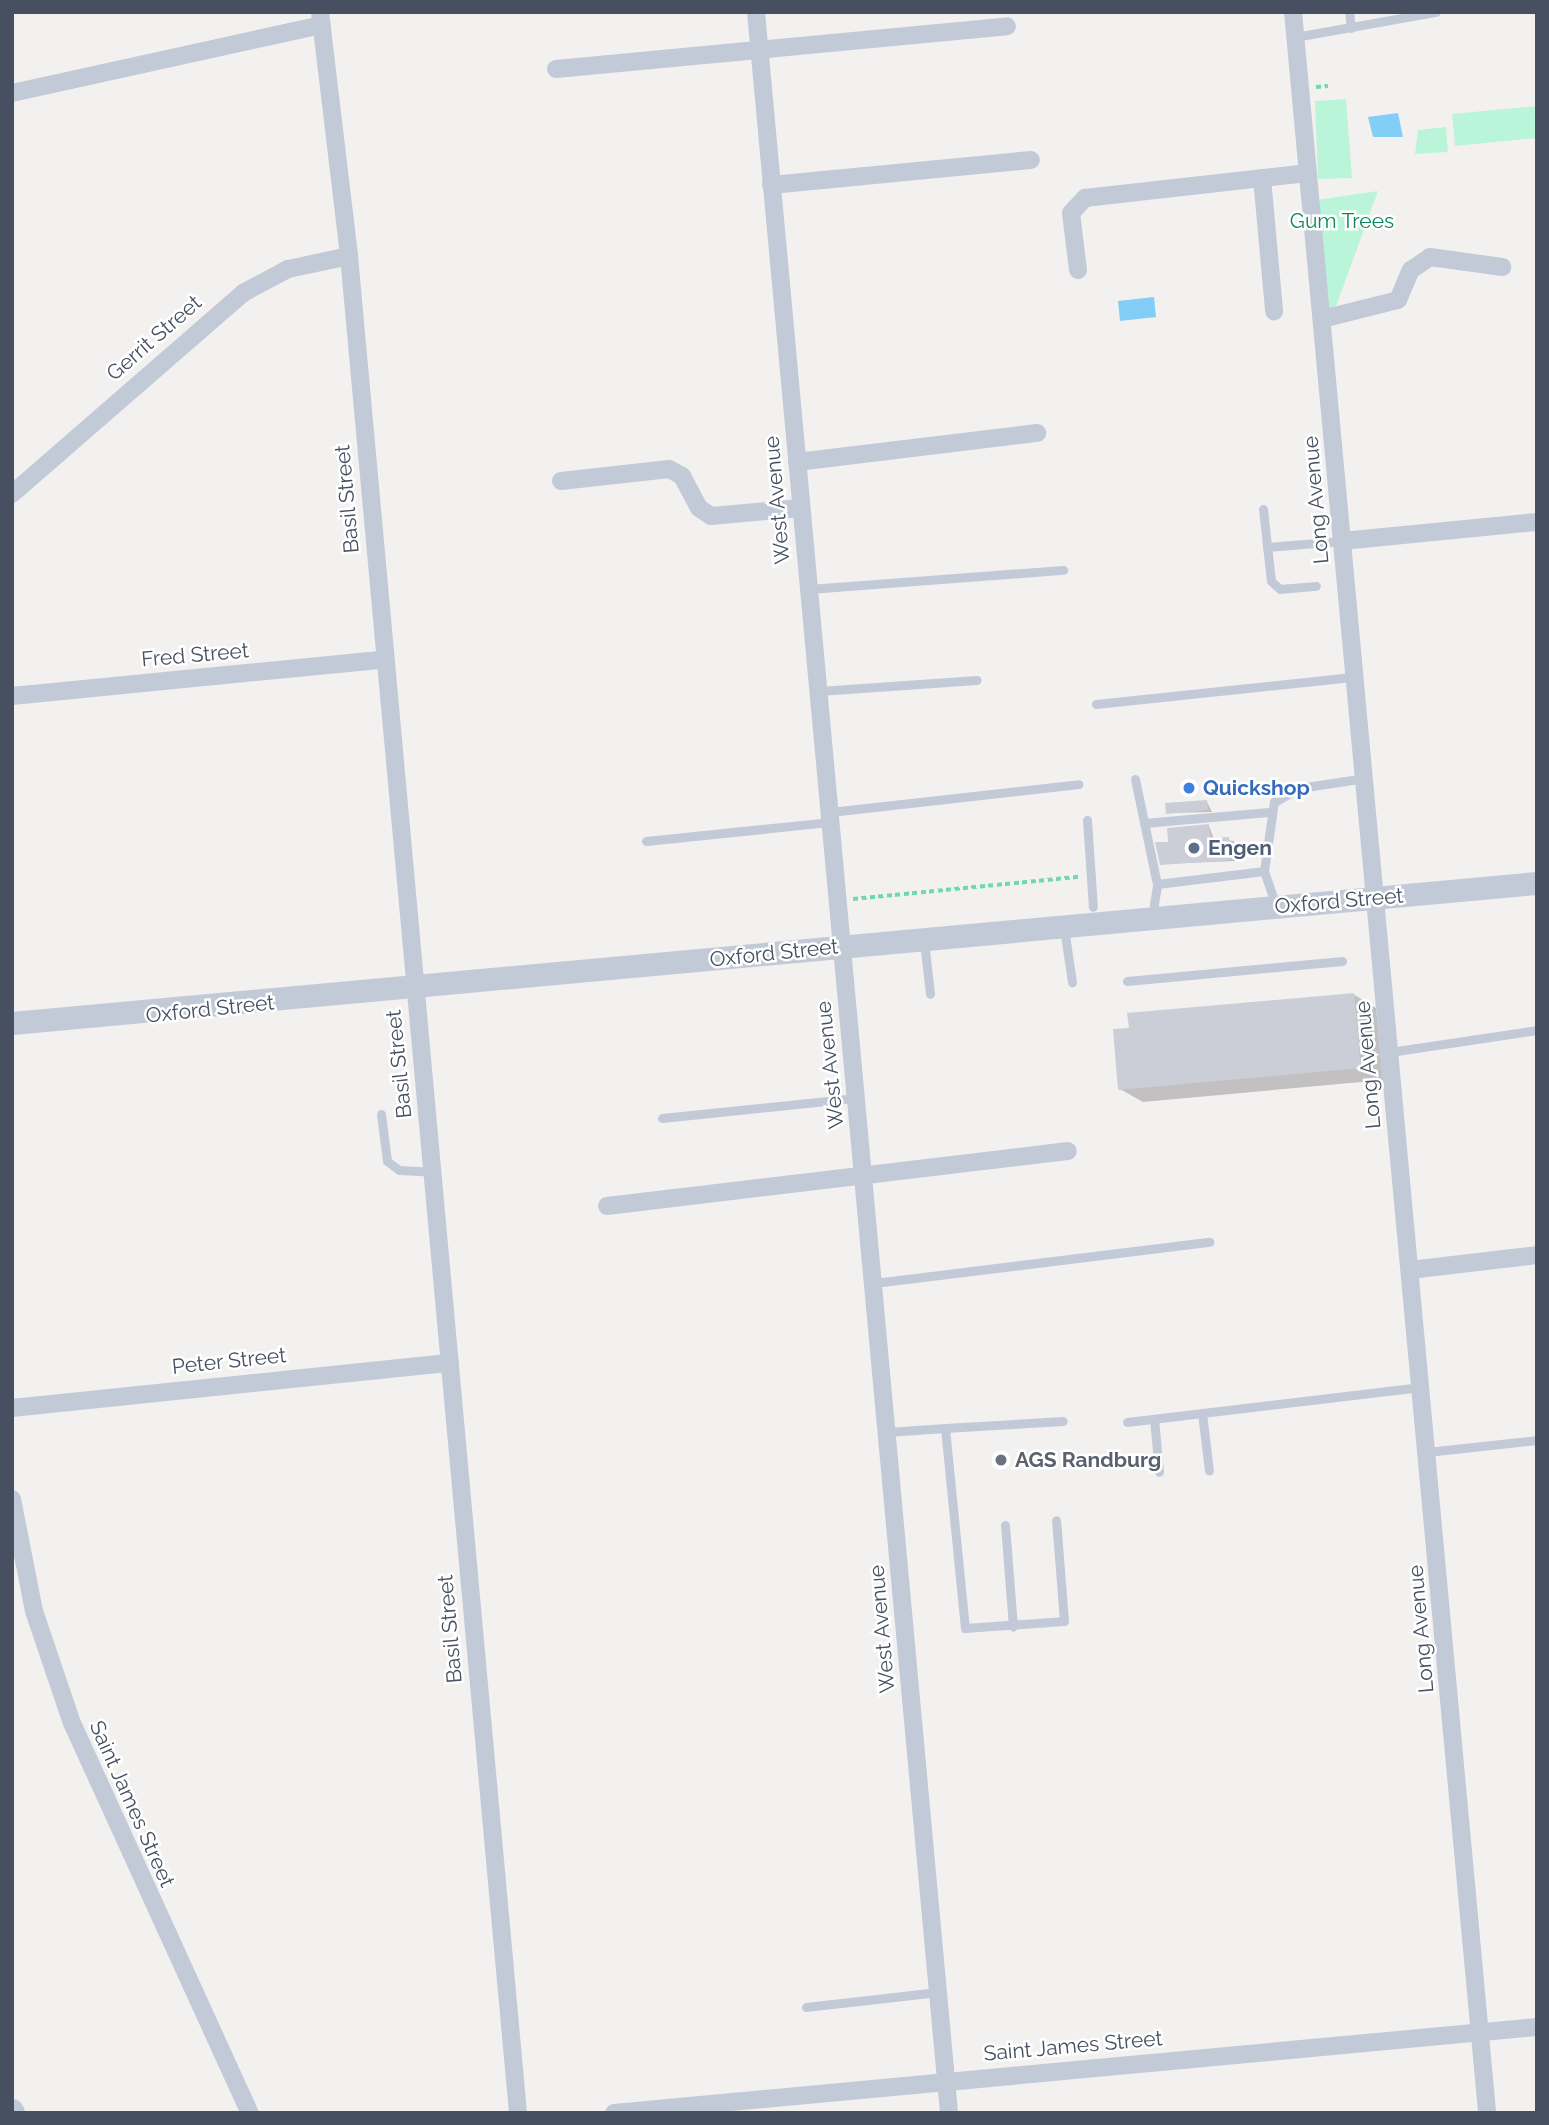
<!DOCTYPE html>
<html>
<head>
<meta charset="utf-8">
<style>
	body { margin:0 }
	#map { position:relative; width:1549px; height:2125px; overflow:hidden; background:#f3f1f0; font-family:Raleway,sans-serif }
	div>[style] { position:absolute }
	[style*='--x'] { left:calc(var(--x)*1px); top:calc(var(--y)*1px); width:calc(var(--w)*1px); rotate:calc(var(--a)*1deg) }
	.green>* { inset:0; background:#bbf5d9 }
	.water>* { inset:0; background:#83cef7 }
	.shadow>* { inset:0; background:#0003 }
	.building>* { inset:0; background:#ccced7 }
	.path>* { height:3.5px; margin-top:-1.75px; transform-origin:0; background:repeating-linear-gradient(90deg,#6fd7b2 0 5px,transparent 0 8.5px) }
	.service>* { height:9px; margin:-4.5px; padding:0 4.5px; transform-origin:4.5px; border-radius:4.5px; background:#c3cad7 }
	.minor>* { height:18px; margin:-9px; padding:0 9px; transform-origin:9px; border-radius:9px; background:#c3cad7 }
	.tertiary>* { height:23px; margin:-11.5px; padding:0 11.5px; transform-origin:11.5px; border-radius:11.5px; background:#c3cad7 }
	.secondary>* { height:24px; margin:-12px; padding:0 12px; transform-origin:12px; border-radius:12px; background:#c1cadb }
	.dots>* { width:19px; height:19px; translate:-50% -50%; box-sizing:border-box; border:4px solid #fff; border-radius:50% }
	span { translate:-50% -50%; white-space:nowrap; text-align:center; line-height:1.15; -webkit-text-stroke:5px #fff; paint-order:stroke }
	.park-label { font-size:21px; color:#0c865a }
	.street-label { font-size:21px; color:#465061 }
	.shop-label { font-size:21px; color:#366cbe; font-weight:700 }
	.left { translate:0 -50%; text-align:left }
	.service-label { font-size:21px; color:#4e5e75; font-weight:700 }
	.worship-label { font-size:21px; color:#5b616d; font-weight:700 }
	.frame { position:absolute; inset:0; border:14px solid #465061; pointer-events:none }
</style>
</head>
<body>
<div id="map">
	<div class="green">
		<i style="clip-path:polygon(1346px 99px,1352px 178px,1318px 179px,1315px 101px)"></i>
		<i style="clip-path:polygon(1537px 106px,1537px 138px,1455px 146px,1452px 114px)"></i>
		<i style="clip-path:polygon(1446px 127px,1448px 152px,1415px 154px,1418px 130px)"></i>
		<i style="clip-path:polygon(1378px 191px,1330px 323px,1316px 200px)"></i>
	</div>
	<div class="water">
		<i style="clip-path:polygon(1398px 113px,1403px 137px,1373px 137px,1368px 117px)"></i>
		<i style="clip-path:polygon(1154px 297px,1156px 317px,1120px 321px,1118px 301px)"></i>
	</div>
	<div class="shadow">
		<i style="clip-path:polygon(1207px 802px,1212px 812px,1168px 813px)"></i>
		<i style="clip-path:polygon(1209px 826px,1214px 839px,1234px 841px,1235px 861px,1162px 864px,1170px 843px)"></i>
		<i style="clip-path:polygon(1353px 994px,1376px 1008px,1383px 1080px,1143px 1102px,1120px 1089px)"></i>
	</div>
	<div class="building">
		<i style="clip-path:polygon(1207px 800px,1208px 810px,1166px 814px,1165px 803px)"></i>
		<i style="clip-path:polygon(1209px 824px,1210px 838px,1229px 837px,1231px 860px,1160px 865px,1155px 842px,1168px 842px,1167px 828px)"></i>
		<i style="clip-path:polygon(1354px 993px,1361px 1068px,1118px 1090px,1113px 1029px,1129px 1028px,1127px 1013px)"></i>
	</div>
	<div class="path">
		<i style="--x:1316;--y:87;--w:12;--a:-5"></i>
		<i style="--x:853;--y:899;--w:227;--a:-5.6"></i>
	</div>
	<div class="service">
		<i style="--x:1349;--y:12;--w:16;--a:83"></i>
		<i style="--x:1295;--y:37;--w:143;--a:-10.1"></i>
		<i style="--x:1263;--y:509;--w:72;--a:83.7"></i>
		<i style="--x:1271;--y:581;--w:12;--a:42"></i>
		<i style="--x:1280;--y:589;--w:36;--a:-5"></i>
		<i style="--x:1267;--y:547;--w:75;--a:-4.6"></i>
		<i style="--x:809;--y:589;--w:255;--a:-4.3"></i>
		<i style="--x:819;--y:691;--w:158;--a:-4"></i>
		<i style="--x:1096;--y:704;--w:260;--a:-6"></i>
		<i style="--x:1135;--y:779;--w:107;--a:78.2"></i>
		<i style="--x:830;--y:812;--w:250;--a:-6.4"></i>
		<i style="--x:1087;--y:820;--w:87;--a:86.1"></i>
		<i style="--x:1144;--y:823;--w:125;--a:-5"></i>
		<i style="--x:646;--y:841;--w:186;--a:-5.9"></i>
		<i style="--x:1264;--y:871;--w:70;--a:-81.8"></i>
		<i style="--x:1274;--y:802;--w:29;--a:-29"></i>
		<i style="--x:1299;--y:788;--w:67;--a:-8.6"></i>
		<i style="--x:1152;--y:917;--w:33;--a:-81"></i>
		<i style="--x:1157;--y:884;--w:108;--a:-6.9"></i>
		<i style="--x:1264;--y:871;--w:37;--a:71"></i>
		<i style="--x:1064;--y:928;--w:55;--a:81.6"></i>
		<i style="--x:924;--y:941;--w:53;--a:83.5"></i>
		<i style="--x:1127;--y:981;--w:216;--a:-5.3"></i>
		<i style="--x:1390;--y:1052;--w:149;--a:-8.5"></i>
		<i style="--x:381;--y:1114;--w:47;--a:82.7"></i>
		<i style="--x:387;--y:1161;--w:15;--a:37"></i>
		<i style="--x:399;--y:1170;--w:34;--a:3"></i>
		<i style="--x:662;--y:1118;--w:196;--a:-5.9"></i>
		<i style="--x:874;--y:1283;--w:338;--a:-7"></i>
		<i style="--x:1202;--y:1413;--w:58;--a:83.1"></i>
		<i style="--x:1154;--y:1419;--w:53;--a:84.6"></i>
		<i style="--x:1127;--y:1422;--w:296;--a:-6.8"></i>
		<i style="--x:945;--y:1428;--w:118;--a:-3.4"></i>
		<i style="--x:887;--y:1432;--w:58;--a:-3.9"></i>
		<i style="--x:945;--y:1428;--w:201;--a:84.3"></i>
		<i style="--x:965;--y:1628;--w:99;--a:-4"></i>
		<i style="--x:1064;--y:1621;--w:101;--a:-94.5"></i>
		<i style="--x:1427;--y:1452;--w:111;--a:-6.2"></i>
		<i style="--x:1005;--y:1525;--w:102;--a:85.5"></i>
		<i style="--x:806;--y:2007;--w:133;--a:-6.5"></i>
	</div>
	<div class="minor">
		<i style="--x:320;--y:12;--w:246;--a:83.2"></i>
		<i style="--x:349;--y:256;--w:1865;--a:84.8"></i>
		<i style="--x:756;--y:12;--w:2110;--a:84.75"></i>
		<i style="--x:1293;--y:12;--w:2110;--a:84.72"></i>
		<i style="--x:556;--y:69;--w:453;--a:-5.4"></i>
		<i style="--x:12;--y:93;--w:317;--a:-12.4"></i>
		<i style="--x:1262;--y:178;--w:134;--a:84.8"></i>
		<i style="--x:771;--y:185;--w:261;--a:-5.5"></i>
		<i style="--x:1078;--y:270;--w:57;--a:-97"></i>
		<i style="--x:1071;--y:213;--w:21;--a:-47"></i>
		<i style="--x:1085;--y:198;--w:224;--a:-6.4"></i>
		<i style="--x:1322;--y:319;--w:78;--a:-14"></i>
		<i style="--x:1398;--y:300;--w:33;--a:-67"></i>
		<i style="--x:1411;--y:270;--w:23;--a:-34"></i>
		<i style="--x:1430;--y:257;--w:73;--a:7.9"></i>
		<i style="--x:797;--y:462;--w:242;--a:-6.9"></i>
		<i style="--x:561;--y:481;--w:109;--a:-6.3"></i>
		<i style="--x:669;--y:469;--w:15;--a:28"></i>
		<i style="--x:682;--y:476;--w:36;--a:62"></i>
		<i style="--x:699;--y:508;--w:14;--a:34"></i>
		<i style="--x:711;--y:516;--w:90;--a:-5.1"></i>
		<i style="--x:12;--y:494;--w:306;--a:-41"></i>
		<i style="--x:243;--y:293;--w:51;--a:-28.1"></i>
		<i style="--x:288;--y:269;--w:62;--a:-12"></i>
		<i style="--x:1342;--y:541;--w:196;--a:-5.6"></i>
		<i style="--x:12;--y:696;--w:372;--a:-5.6"></i>
		<i style="--x:607;--y:1206;--w:464;--a:-6.8"></i>
		<i style="--x:1410;--y:1270;--w:128;--a:-6.7"></i>
		<i style="--x:12;--y:1408;--w:440;--a:-5.9"></i>
		<i style="--x:12;--y:1499;--w:114;--a:78.9"></i>
		<i style="--x:34;--y:1611;--w:118;--a:71.3"></i>
		<i style="--x:72;--y:1723;--w:429;--a:65.5"></i>
		<i style="--x:614;--y:2113;--w:927;--a:-5.32"></i>
	</div>
	<div class="tertiary">
		<i style="--x:12;--y:1023;--w:1531;--a:-5.25"></i>
	</div>
	<div class="secondary">
		<i style="--x:12;--y:2111;--w:2;--a:63"></i>
	</div>
	<div class="dots">
		<i style="left:1189px;top:788px;background:#3f7fe0"></i>
		<i style="left:1194px;top:848px;background:#5c6f8a"></i>
		<i style="left:1001px;top:1460px;background:#6b7280"></i>
	</div>
	<div class="park-label">
		<span style="left:1342px;top:221px">Gum Trees</span>
	</div>
	<div class="street-label">
		<span style="left:154px;top:338px;rotate:-41deg">Gerrit Street</span>
		<span style="left:347px;top:499px;rotate:-95deg">Basil Street</span>
		<span style="left:777px;top:500px;rotate:-95deg">West Avenue</span>
		<span style="left:1316px;top:500px;rotate:-95deg">Long Avenue</span>
		<span style="left:195px;top:655px;rotate:-5deg">Fred Street</span>
		<span style="left:1339px;top:901px;rotate:-5deg">Oxford Street</span>
		<span style="left:774px;top:953px;rotate:-6deg">Oxford Street</span>
		<span style="left:210px;top:1009px;rotate:-6deg">Oxford Street</span>
		<span style="left:399px;top:1064px;rotate:-96deg">Basil Street</span>
		<span style="left:830px;top:1065px;rotate:-96deg">West Avenue</span>
		<span style="left:1368px;top:1065px;rotate:-95deg">Long Avenue</span>
		<span style="left:229px;top:1361px;rotate:-6deg">Peter Street</span>
		<span style="left:450px;top:1629px;rotate:-95deg">Basil Street</span>
		<span style="left:882px;top:1629px;rotate:-95deg">West Avenue</span>
		<span style="left:1421px;top:1629px;rotate:-95deg">Long Avenue</span>
		<span style="left:132px;top:1804px;rotate:66deg">Saint James Street</span>
		<span style="left:1073px;top:2046px;rotate:-5deg">Saint James Street</span>
	</div>
	<div class="shop-label">
		<span class="left" style="left:1203px;top:788px">Quickshop</span>
	</div>
	<div class="service-label">
		<span class="left" style="left:1208px;top:848px">Engen</span>
	</div>
	<div class="worship-label">
		<span class="left" style="left:1015px;top:1460px">AGS Randburg</span>
	</div>
	<div class="frame"></div>
</div>
</body>
</html>
